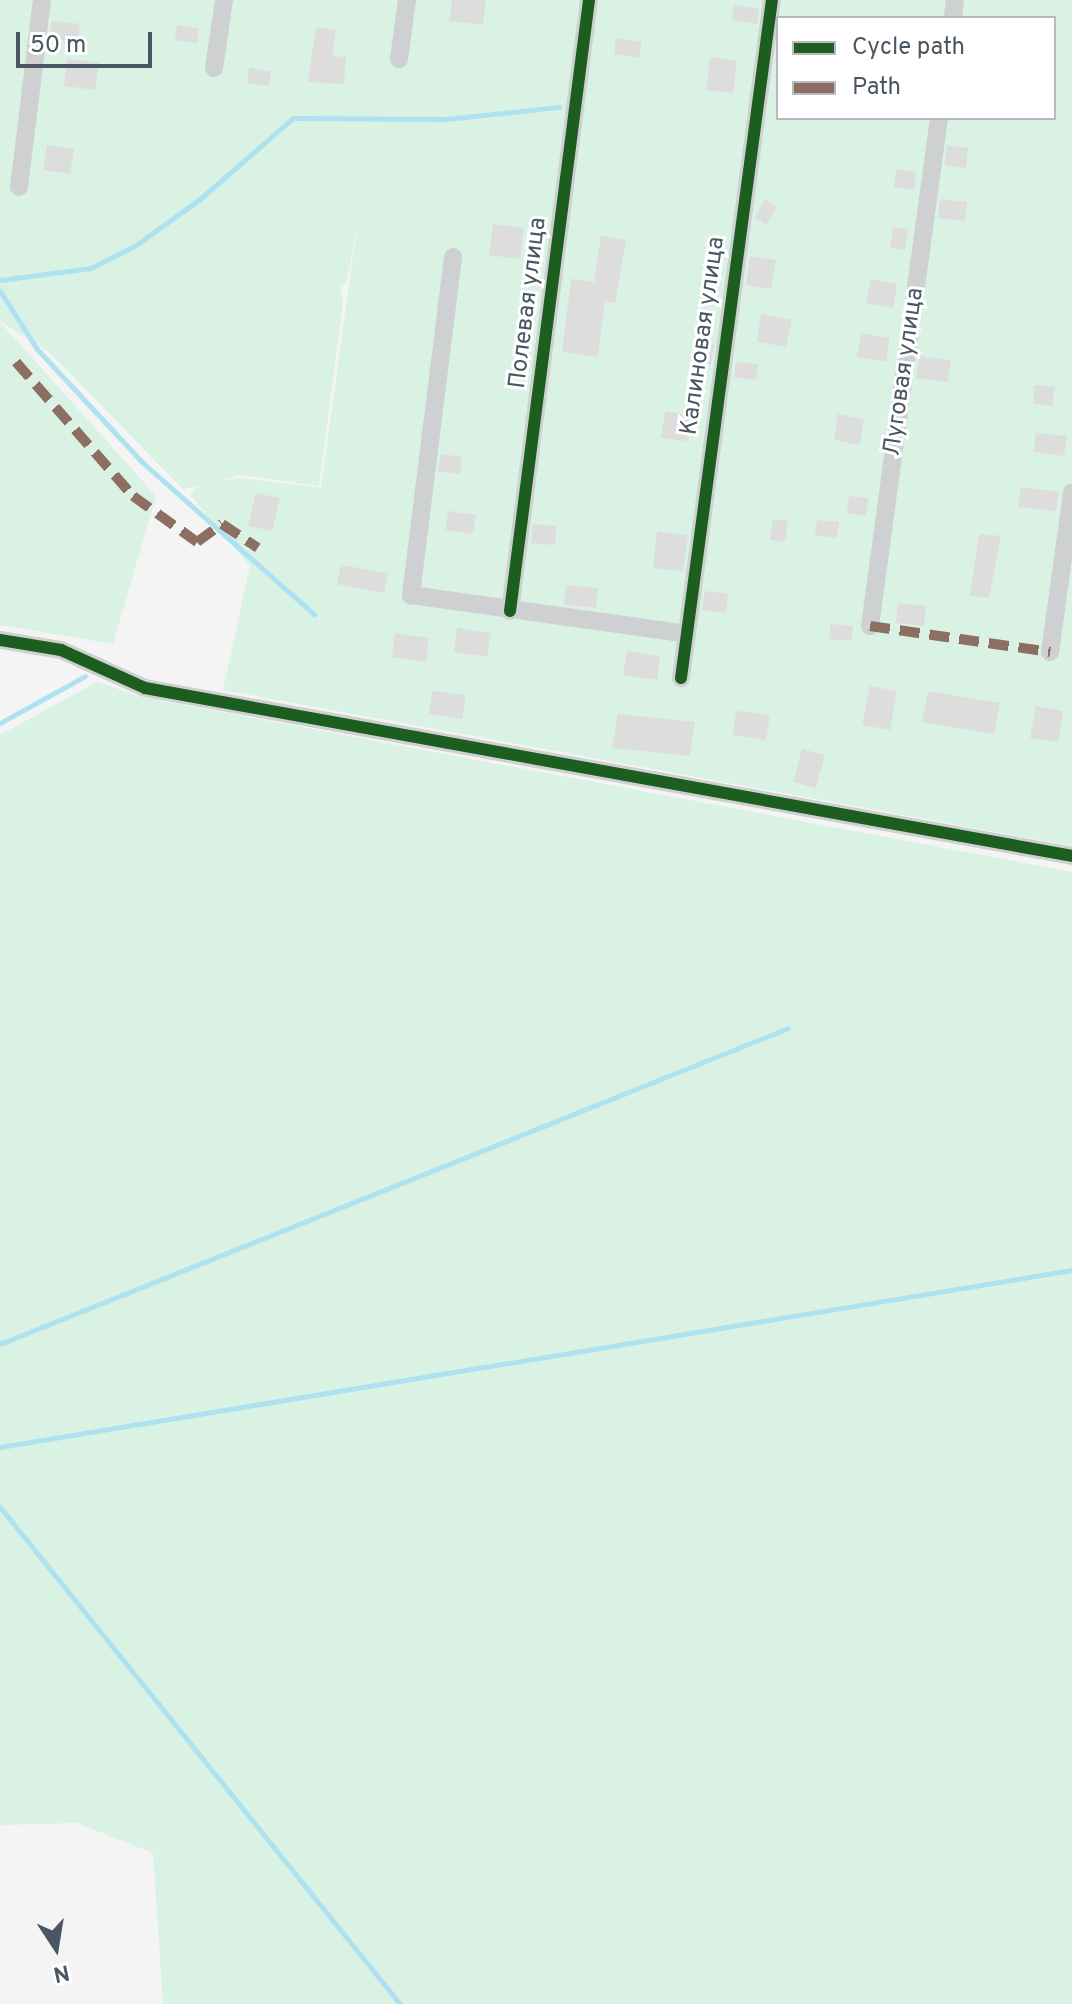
<!DOCTYPE html>
<html>
<head>
<meta charset="utf-8">
<style>
	body { margin:0 }
	#map { position:relative; width:1072px; height:2004px; overflow:hidden; background:#f4f4f4; font-family:Overpass,sans-serif }
	div>[style] { position:absolute }
	[style*='--x'] { left:calc(var(--x)*1px); top:calc(var(--y)*1px); width:calc(var(--w)*1px); rotate:calc(var(--a)*1deg) }
	.green>* { inset:0; background:#d9f2e3 }
	.stream>* { height:5px; margin:-2.5px; padding:0 2.5px; transform-origin:2.5px; border-radius:2.5px; background:#aee2f0 }
	.building>* { inset:0; background:#ddddde }
	.minor>* { height:18px; margin:-9px; padding:0 9px; transform-origin:9px; border-radius:9px; background:#ced0d2 }
	.quiet>* { height:10px; margin-top:-5px; transform-origin:0; background:repeating-linear-gradient(90deg,#8d6e63 0 20px,transparent 0 30px) }
	.cycleway>* { height:12px; margin:-6px; padding:0 6px; transform-origin:6px; border-radius:6px; background:#1b5e20 }
	span { translate:-50% -50%; white-space:nowrap; text-align:center; line-height:1.15; -webkit-text-stroke:6px #fff; paint-order:stroke }
	.street-label { font-size:24px; color:#4a5661 }
	.legend { position:absolute; left:776px; top:16px; width:280px; height:104px; box-sizing:border-box; background:#fff; border:2px solid #b7bbc0; margin:0; padding:10px 14px; list-style:none; font-size:24px; color:#4a5661 }
	.legend li { display:flex; align-items:center; gap:16px; height:40px }
	.legend b { width:40px; border:2px solid #b7bbc0 }
	.north { position:absolute; left:16px; top:1908px; width:80px; height:80px; -webkit-text-stroke:6px #fff; paint-order:stroke; rotate:168deg; font-size:22px; font-weight:700; line-height:32px; text-align:center; color:#4a5661 }
	.north::after { content:''; display:block; margin:auto; width:28px; height:36px; background:#4a5661; clip-path:polygon(50% 0,100% 100%,50% 72%,0 100%) }
	.scale { position:absolute; left:16px; top:32px; width:136px; height:36px; box-sizing:border-box; border:4px solid #4a5661; border-top:0; padding-left:10px; font-size:24px; line-height:28px; white-space:nowrap; color:#4a5661; -webkit-text-stroke:6px #fff; paint-order:stroke }
</style>
</head>
<body>
<div id="map">
	<div class="green">
		<i style="clip-path:polygon(evenodd,0 0,1072px 0,1072px 846px,223px 690px,250px 566px,190px 495px,198px 486px,183px 489px,50px 353px,0 321px,0 0,778px 18px,1054px 18px,1054px 118px,778px 118px,778px 18px,0 0,358px 219px,321px 488px,239px 478px,222px 481px,239px 475px,319px 486px,343px 303px,340px 287px,347px 281px,358px 219px)"></i>
		<i style="clip-path:polygon(0 322px,156px 496px,113px 644px,0 625px)"></i>
		<i style="clip-path:polygon(97px 682px,142px 697px,1072px 872px,1072px 2004px,163px 2004px,153px 1853px,77px 1823px,0 1825px,0 735px)"></i>
	</div>
	<div class="stream">
		<i style="--x:0;--y:280;--w:92;--a:-7.5"></i>
		<i style="--x:91;--y:268;--w:51;--a:-27.1"></i>
		<i style="--x:136;--y:245;--w:79;--a:-35.7"></i>
		<i style="--x:200;--y:199;--w:123;--a:-41.1"></i>
		<i style="--x:293;--y:118;--w:153;--a:0.4"></i>
		<i style="--x:446;--y:119;--w:114;--a:-6.1"></i>
		<i style="--x:0;--y:291;--w:69;--a:57.5"></i>
		<i style="--x:37;--y:349;--w:154;--a:47.1"></i>
		<i style="--x:142;--y:462;--w:230;--a:41.5"></i>
		<i style="--x:0;--y:723;--w:97;--a:-28.9"></i>
		<i style="--x:0;--y:1344;--w:849;--a:-21.85"></i>
		<i style="--x:0;--y:1447;--w:1086;--a:-9.38"></i>
		<i style="--x:0;--y:1507;--w:638;--a:51.17"></i>
	</div>
	<div class="building">
		<i style="clip-path:polygon(452px 0,486px 0,483px 25px,449px 21px)"></i>
		<i style="clip-path:polygon(734px 5px,759px 9px,757px 24px,732px 20px)"></i>
		<i style="clip-path:polygon(52px 21px,80px 24px,77px 42px,49px 38px)"></i>
		<i style="clip-path:polygon(177px 25px,199px 28px,197px 43px,175px 40px)"></i>
		<i style="clip-path:polygon(316px 27px,336px 30px,332px 56px,346px 57px,344px 84px,308px 82px)"></i>
		<i style="clip-path:polygon(616px 38px,642px 42px,639px 58px,614px 54px)"></i>
		<i style="clip-path:polygon(710px 57px,737px 61px,733px 93px,706px 90px)"></i>
		<i style="clip-path:polygon(67px 59px,99px 62px,95px 90px,64px 86px)"></i>
		<i style="clip-path:polygon(249px 68px,271px 71px,269px 86px,247px 83px)"></i>
		<i style="clip-path:polygon(47px 145px,74px 149px,70px 174px,43px 170px)"></i>
		<i style="clip-path:polygon(947px 145px,968px 148px,966px 168px,945px 165px)"></i>
		<i style="clip-path:polygon(896px 169px,916px 172px,914px 190px,894px 187px)"></i>
		<i style="clip-path:polygon(765px 199px,777px 207px,766px 225px,755px 218px)"></i>
		<i style="clip-path:polygon(940px 199px,967px 202px,965px 221px,938px 218px)"></i>
		<i style="clip-path:polygon(493px 224px,524px 228px,520px 259px,489px 255px)"></i>
		<i style="clip-path:polygon(893px 227px,908px 229px,905px 250px,890px 248px)"></i>
		<i style="clip-path:polygon(601px 236px,626px 240px,615px 303px,605px 301px,598px 357px,562px 352px,571px 279px,594px 282px)"></i>
		<i style="clip-path:polygon(750px 256px,776px 260px,771px 289px,746px 285px)"></i>
		<i style="clip-path:polygon(871px 279px,897px 284px,893px 308px,866px 303px)"></i>
		<i style="clip-path:polygon(761px 314px,792px 320px,786px 347px,757px 342px)"></i>
		<i style="clip-path:polygon(861px 333px,890px 338px,886px 362px,857px 357px)"></i>
		<i style="clip-path:polygon(694px 343px,714px 345px,711px 365px,691px 363px)"></i>
		<i style="clip-path:polygon(919px 356px,951px 360px,948px 382px,916px 378px)"></i>
		<i style="clip-path:polygon(736px 362px,758px 364px,756px 380px,734px 377px)"></i>
		<i style="clip-path:polygon(1035px 385px,1055px 387px,1052px 406px,1033px 404px)"></i>
		<i style="clip-path:polygon(665px 411px,692px 415px,688px 441px,661px 438px)"></i>
		<i style="clip-path:polygon(838px 414px,864px 419px,860px 445px,834px 440px)"></i>
		<i style="clip-path:polygon(1036px 433px,1067px 436px,1064px 456px,1033px 452px)"></i>
		<i style="clip-path:polygon(441px 454px,462px 457px,460px 474px,438px 471px)"></i>
		<i style="clip-path:polygon(1021px 487px,1059px 492px,1056px 511px,1018px 507px)"></i>
		<i style="clip-path:polygon(256px 493px,280px 498px,272px 531px,248px 526px)"></i>
		<i style="clip-path:polygon(849px 496px,868px 498px,866px 516px,847px 513px)"></i>
		<i style="clip-path:polygon(448px 511px,476px 515px,473px 534px,446px 530px)"></i>
		<i style="clip-path:polygon(773px 519px,788px 521px,785px 542px,770px 540px)"></i>
		<i style="clip-path:polygon(817px 520px,839px 522px,837px 538px,815px 535px)"></i>
		<i style="clip-path:polygon(533px 524px,557px 526px,555px 545px,531px 543px)"></i>
		<i style="clip-path:polygon(657px 532px,688px 535px,683px 571px,653px 568px)"></i>
		<i style="clip-path:polygon(979px 534px,1001px 536px,989px 598px,970px 596px)"></i>
		<i style="clip-path:polygon(341px 565px,388px 573px,384px 593px,337px 584px)"></i>
		<i style="clip-path:polygon(566px 585px,598px 588px,596px 608px,564px 605px)"></i>
		<i style="clip-path:polygon(705px 591px,728px 594px,726px 613px,702px 610px)"></i>
		<i style="clip-path:polygon(898px 603px,926px 606px,924px 626px,896px 623px)"></i>
		<i style="clip-path:polygon(831px 624px,853px 626px,851px 641px,829px 639px)"></i>
		<i style="clip-path:polygon(457px 628px,491px 633px,487px 657px,454px 652px)"></i>
		<i style="clip-path:polygon(395px 633px,429px 638px,426px 662px,392px 657px)"></i>
		<i style="clip-path:polygon(627px 651px,660px 656px,657px 680px,623px 675px)"></i>
		<i style="clip-path:polygon(870px 686px,897px 691px,890px 730px,862px 725px)"></i>
		<i style="clip-path:polygon(432px 691px,466px 695px,462px 719px,429px 714px)"></i>
		<i style="clip-path:polygon(928px 691px,1000px 703px,994px 734px,922px 722px)"></i>
		<i style="clip-path:polygon(1036px 706px,1063px 711px,1058px 742px,1030px 738px)"></i>
		<i style="clip-path:polygon(736px 711px,770px 715px,766px 740px,733px 735px)"></i>
		<i style="clip-path:polygon(618px 714px,695px 722px,690px 756px,612px 748px)"></i>
		<i style="clip-path:polygon(802px 749px,825px 755px,816px 788px,793px 782px)"></i>
	</div>
	<div class="minor">
		<i style="--x:953;--y:18;--w:18;--a:-84"></i>
		<i style="--x:399;--y:59;--w:60;--a:-82.3"></i>
		<i style="--x:214;--y:68;--w:69;--a:-81.6"></i>
		<i style="--x:19;--y:187;--w:188;--a:-83"></i>
		<i style="--x:453;--y:257;--w:341;--a:97.1"></i>
		<i style="--x:411;--y:595;--w:279;--a:8"></i>
		<i style="--x:510;--y:611;--w:616;--a:-82.63"></i>
		<i style="--x:870;--y:626;--w:513;--a:-82.27"></i>
		<i style="--x:0;--y:640;--w:62;--a:9.3"></i>
		<i style="--x:61;--y:650;--w:92;--a:24.3"></i>
		<i style="--x:145;--y:688;--w:942;--a:10.27"></i>
		<i style="--x:1050;--y:652;--w:161;--a:-82.1"></i>
		<i style="--x:681;--y:678;--w:684;--a:-82.36"></i>
	</div>
	<div class="quiet">
		<i style="--x:16;--y:362;--w:178;--a:48.9"></i>
		<i style="--x:133;--y:496;--w:79;--a:35.7"></i>
		<i style="--x:197;--y:542;--w:31;--a:-36"></i>
		<i style="--x:222;--y:524;--w:43;--a:33.7"></i>
		<i style="--x:870;--y:626;--w:182;--a:8.2"></i>
	</div>
	<div class="cycleway">
		<i style="--x:510;--y:611;--w:616;--a:-82.63"></i>
		<i style="--x:0;--y:640;--w:62;--a:9.3"></i>
		<i style="--x:61;--y:650;--w:92;--a:24.3"></i>
		<i style="--x:145;--y:688;--w:942;--a:10.27"></i>
		<i style="--x:681;--y:678;--w:684;--a:-82.36"></i>
	</div>
	<div class="street-label">
		<span style="left:529px;top:303px;rotate:-83deg">Полевая улица</span>
		<span style="left:704px;top:336px;rotate:-82deg">Калиновая улица</span>
		<span style="left:905px;top:372px;rotate:-82deg">Луговая улица</span>
	</div>
	<ul class="legend">
	<li><b style="height:10px;background:#1b5e20"></b>Cycle path</li>
	<li><b style="height:10px;background:#8d6e63"></b>Path</li>
	</ul>
	<div class="north">N</div>
	<div class="scale">50 m</div>
</div>
</body>
</html>
